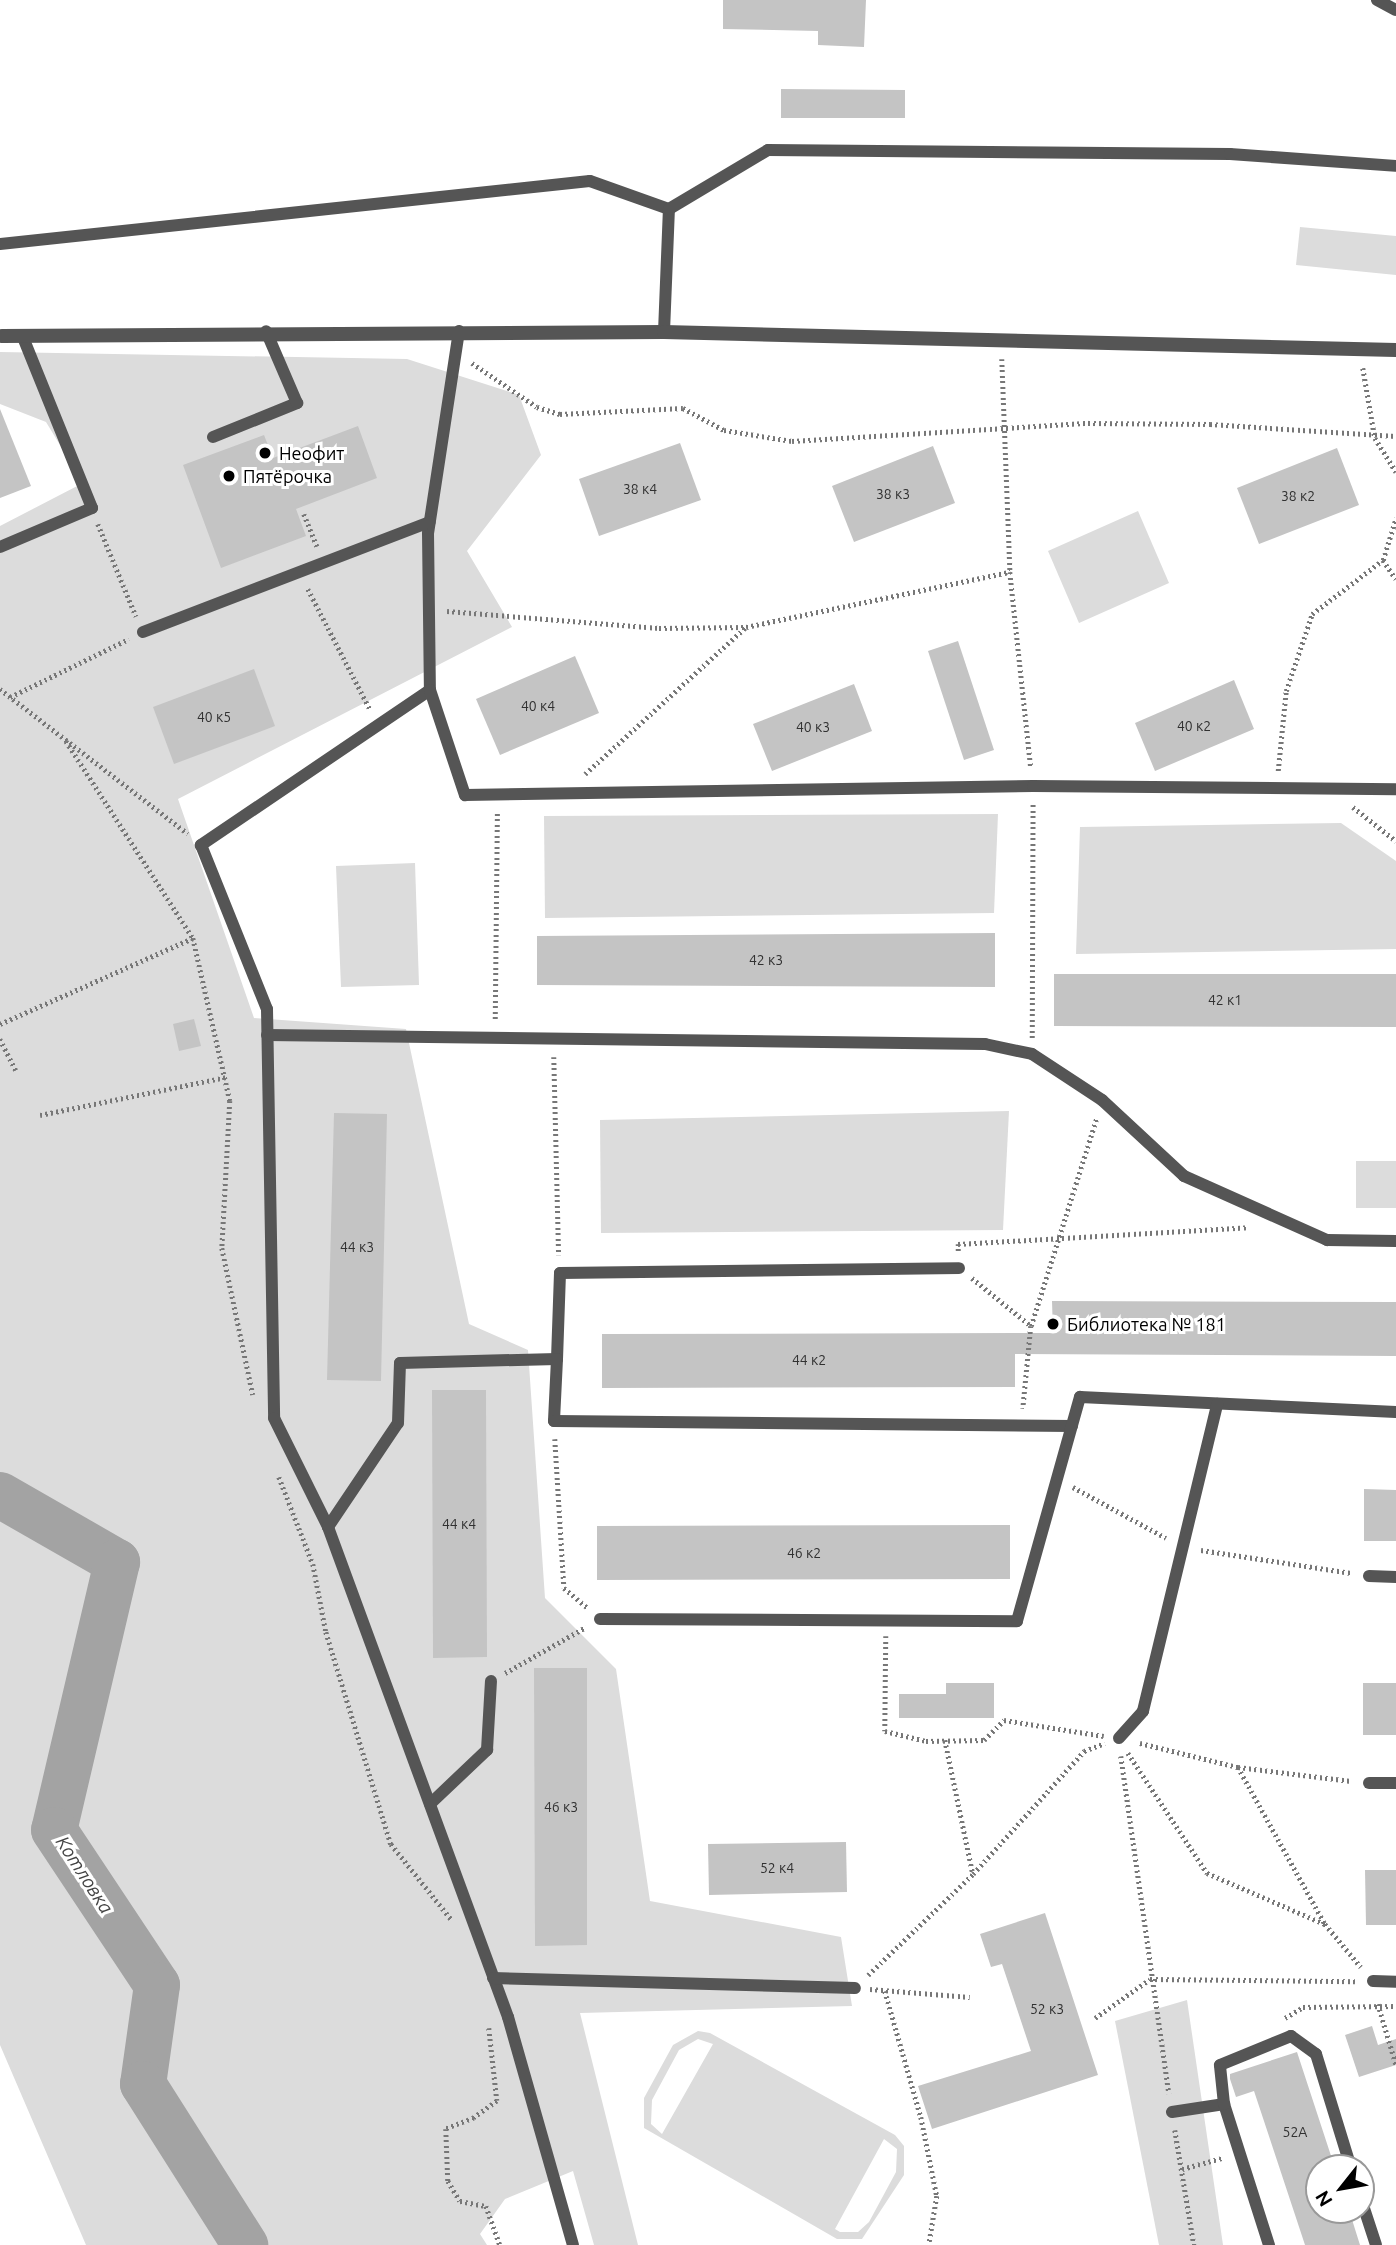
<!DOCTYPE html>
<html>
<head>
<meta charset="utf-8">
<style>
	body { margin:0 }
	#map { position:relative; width:1396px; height:2245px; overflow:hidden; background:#fff; font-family:Ubuntu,sans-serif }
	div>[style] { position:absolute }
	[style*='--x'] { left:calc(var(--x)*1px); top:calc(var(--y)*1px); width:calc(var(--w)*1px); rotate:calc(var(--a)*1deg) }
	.green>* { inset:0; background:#dcdcdc }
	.river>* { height:46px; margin:-23px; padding:0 23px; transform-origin:23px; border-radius:23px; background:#a3a3a3 }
	.building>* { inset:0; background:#c4c4c4 }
	.path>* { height:4.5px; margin-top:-2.25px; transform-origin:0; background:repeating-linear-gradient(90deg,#777 0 2px,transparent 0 5.5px) }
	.lane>* { height:12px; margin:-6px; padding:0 6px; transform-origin:6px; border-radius:6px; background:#555 }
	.street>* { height:14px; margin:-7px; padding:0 7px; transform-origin:7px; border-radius:7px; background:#555 }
	.dots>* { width:19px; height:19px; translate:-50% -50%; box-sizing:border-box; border:4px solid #fff; border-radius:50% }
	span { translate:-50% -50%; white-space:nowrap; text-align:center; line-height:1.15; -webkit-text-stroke:6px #fff; paint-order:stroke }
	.number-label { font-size:14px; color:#313131 }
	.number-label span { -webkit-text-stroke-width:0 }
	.poi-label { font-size:18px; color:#000 }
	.left { translate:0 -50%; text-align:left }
	.water-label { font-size:19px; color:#444; font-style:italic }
	.north { position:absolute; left:1305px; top:2154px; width:70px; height:70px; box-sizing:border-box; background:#fff; border:2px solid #999; border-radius:50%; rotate:239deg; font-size:19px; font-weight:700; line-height:28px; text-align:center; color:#000 }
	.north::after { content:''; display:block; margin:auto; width:24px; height:32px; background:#000; clip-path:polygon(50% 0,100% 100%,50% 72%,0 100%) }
</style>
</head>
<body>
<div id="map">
	<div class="green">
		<i style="clip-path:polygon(1300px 227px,1396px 236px,1396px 275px,1296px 265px)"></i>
		<i style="clip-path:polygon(0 352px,407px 359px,519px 395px,541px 455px,467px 551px,512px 627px,178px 799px,254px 1018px,406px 1029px,469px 1324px,528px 1350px,545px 1598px,616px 1669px,650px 1901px,841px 1937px,852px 2006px,580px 2013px,638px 2245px,594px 2245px,573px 2171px,505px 2199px,480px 2234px,487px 2245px,86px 2245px,0 2045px,0 526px,83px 483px,46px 422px,0 404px)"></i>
		<i style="clip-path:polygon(1138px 511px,1169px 583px,1079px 623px,1048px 551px)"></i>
		<i style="clip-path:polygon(998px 814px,994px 913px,545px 918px,544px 816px)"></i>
		<i style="clip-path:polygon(1341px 823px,1396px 861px,1396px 949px,1076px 954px,1080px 827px)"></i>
		<i style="clip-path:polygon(415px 863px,419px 985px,341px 987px,336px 866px)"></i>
		<i style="clip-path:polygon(1009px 1111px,1003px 1230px,601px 1233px,600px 1120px)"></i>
		<i style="clip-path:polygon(1356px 1161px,1396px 1161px,1396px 1208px,1356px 1208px)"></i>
		<i style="clip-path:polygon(1187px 2000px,1223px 2245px,1159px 2245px,1115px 2021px)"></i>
		<i style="clip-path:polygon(evenodd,698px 2031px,710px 2033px,895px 2135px,904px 2146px,904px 2175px,862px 2239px,837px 2239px,644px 2128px,644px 2098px,673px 2045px,698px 2031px,698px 2039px,713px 2044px,662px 2134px,651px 2124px,652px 2100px,679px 2050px,698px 2039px,698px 2031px,884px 2139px,897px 2149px,896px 2172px,869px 2222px,858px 2232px,840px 2232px,835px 2229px,884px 2139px)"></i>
	</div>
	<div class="river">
		<i style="--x:0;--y:1495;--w:135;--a:29.8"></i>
		<i style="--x:117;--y:1562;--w:275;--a:103.2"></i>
		<i style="--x:54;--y:1830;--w:186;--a:56.4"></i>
		<i style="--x:157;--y:1985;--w:100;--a:98"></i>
		<i style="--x:143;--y:2084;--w:191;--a:57.6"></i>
	</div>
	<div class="building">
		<i style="clip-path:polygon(723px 0,866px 0,864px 47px,818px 45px,818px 31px,723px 29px)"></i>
		<i style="clip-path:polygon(781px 89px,905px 90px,905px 118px,781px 118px)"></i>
		<i style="clip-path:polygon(0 409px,31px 486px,0 498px)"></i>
		<i style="clip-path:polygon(358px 426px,377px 478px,296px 509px,306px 536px,221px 568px,183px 465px,264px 435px,273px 458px)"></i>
		<i style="clip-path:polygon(680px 443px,701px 500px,599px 536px,579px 479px)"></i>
		<i style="clip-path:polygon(933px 446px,955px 503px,854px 542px,832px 486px)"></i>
		<i style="clip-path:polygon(1337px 448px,1359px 505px,1259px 544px,1237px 488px)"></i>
		<i style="clip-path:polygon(958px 641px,994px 750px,964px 760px,928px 651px)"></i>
		<i style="clip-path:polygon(575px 656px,599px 713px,500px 755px,476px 699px)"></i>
		<i style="clip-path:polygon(254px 669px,275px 726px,174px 764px,153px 707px)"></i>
		<i style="clip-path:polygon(1234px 680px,1254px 729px,1155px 771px,1135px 723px)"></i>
		<i style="clip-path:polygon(854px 684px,872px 731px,772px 771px,753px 724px)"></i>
		<i style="clip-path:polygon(995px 933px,995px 987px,537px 985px,537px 936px)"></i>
		<i style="clip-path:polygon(1054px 974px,1396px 974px,1396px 1027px,1054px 1026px)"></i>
		<i style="clip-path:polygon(194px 1019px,201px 1046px,179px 1051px,173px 1024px)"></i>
		<i style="clip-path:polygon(334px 1113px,387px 1114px,381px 1381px,327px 1380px)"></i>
		<i style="clip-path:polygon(1052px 1301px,1396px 1302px,1396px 1356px,1015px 1354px,1015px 1387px,602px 1388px,602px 1334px,1053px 1333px)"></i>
		<i style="clip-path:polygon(432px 1390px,486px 1390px,487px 1657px,433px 1658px)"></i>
		<i style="clip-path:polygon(1364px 1489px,1396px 1490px,1396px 1541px,1364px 1541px)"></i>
		<i style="clip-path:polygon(1010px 1525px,1010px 1579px,597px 1580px,597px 1526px)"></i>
		<i style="clip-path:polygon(534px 1668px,587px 1668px,587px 1945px,535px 1946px)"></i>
		<i style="clip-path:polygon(946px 1683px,994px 1683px,994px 1718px,899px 1718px,899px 1694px,946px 1694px)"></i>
		<i style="clip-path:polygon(1363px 1683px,1396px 1683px,1396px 1735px,1363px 1735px)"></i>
		<i style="clip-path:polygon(846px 1842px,847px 1892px,709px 1895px,708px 1844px)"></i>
		<i style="clip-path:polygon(1365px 1870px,1396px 1870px,1396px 1925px,1366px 1925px)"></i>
		<i style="clip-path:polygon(1045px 1913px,1098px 2075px,932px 2129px,918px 2086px,1031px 2051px,1002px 1964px,991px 1967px,980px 1934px)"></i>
		<i style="clip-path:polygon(1372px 2026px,1378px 2045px,1396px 2039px,1396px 2065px,1359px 2077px,1345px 2035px)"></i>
		<i style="clip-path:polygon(1297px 2052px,1335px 2168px,1319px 2168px,1319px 2210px,1349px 2210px,1360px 2245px,1305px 2245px,1254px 2091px,1236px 2097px,1230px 2079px,1230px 2074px)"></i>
	</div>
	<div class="path">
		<i style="--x:1002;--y:359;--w:213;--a:87.8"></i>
		<i style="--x:1010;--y:572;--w:197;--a:83.9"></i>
		<i style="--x:472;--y:363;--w:78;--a:34.1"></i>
		<i style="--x:537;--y:407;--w:24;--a:17"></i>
		<i style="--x:560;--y:414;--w:123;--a:-2.8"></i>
		<i style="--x:683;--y:408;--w:47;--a:28.2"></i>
		<i style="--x:724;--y:430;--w:69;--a:9.2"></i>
		<i style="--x:792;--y:441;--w:297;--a:-3.5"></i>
		<i style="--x:1088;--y:423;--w:122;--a:0.5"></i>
		<i style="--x:1210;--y:424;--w:186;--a:3.7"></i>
		<i style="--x:1363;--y:368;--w:71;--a:80.3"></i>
		<i style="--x:1375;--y:438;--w:40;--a:58"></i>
		<i style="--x:304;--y:514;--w:35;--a:68"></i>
		<i style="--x:98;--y:524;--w:100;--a:67.6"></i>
		<i style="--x:1383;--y:560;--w:23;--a:56"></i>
		<i style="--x:308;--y:589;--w:135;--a:62.7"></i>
		<i style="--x:447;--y:611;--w:213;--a:4.6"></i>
		<i style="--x:659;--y:628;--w:87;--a:-0.7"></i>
		<i style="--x:746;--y:627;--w:270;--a:-11.8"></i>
		<i style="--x:0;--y:689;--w:237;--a:37.6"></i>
		<i style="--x:10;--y:697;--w:132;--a:-26"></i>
		<i style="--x:66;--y:741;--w:234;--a:57.2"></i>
		<i style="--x:193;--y:938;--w:167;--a:77.2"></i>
		<i style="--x:230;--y:1101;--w:147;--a:93.1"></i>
		<i style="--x:222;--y:1248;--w:150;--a:78.1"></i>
		<i style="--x:1278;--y:771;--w:80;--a:-84.3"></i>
		<i style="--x:1286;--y:691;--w:81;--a:-71.3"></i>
		<i style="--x:1312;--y:614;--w:89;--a:-37.3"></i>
		<i style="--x:1383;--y:560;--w:44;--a:-72.8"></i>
		<i style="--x:585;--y:774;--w:218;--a:-42.4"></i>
		<i style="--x:1353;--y:807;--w:55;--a:38.3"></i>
		<i style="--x:495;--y:1019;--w:208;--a:-89.4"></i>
		<i style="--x:0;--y:1024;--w:211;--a:-24"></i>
		<i style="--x:1032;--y:1038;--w:236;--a:-89.8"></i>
		<i style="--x:0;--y:1039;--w:35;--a:63"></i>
		<i style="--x:554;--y:1057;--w:198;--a:88.6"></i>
		<i style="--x:40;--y:1115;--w:191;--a:-11.5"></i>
		<i style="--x:958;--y:1251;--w:7;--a:-90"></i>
		<i style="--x:958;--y:1244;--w:291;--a:-3.3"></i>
		<i style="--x:972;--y:1278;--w:76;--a:39.1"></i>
		<i style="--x:1031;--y:1326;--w:83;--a:95.5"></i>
		<i style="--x:1031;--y:1326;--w:219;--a:-72.5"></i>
		<i style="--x:555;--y:1439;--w:149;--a:86.5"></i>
		<i style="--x:564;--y:1588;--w:31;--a:40"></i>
		<i style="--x:279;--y:1477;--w:93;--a:68.7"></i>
		<i style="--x:313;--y:1564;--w:69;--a:79.2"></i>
		<i style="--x:326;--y:1632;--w:222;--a:73"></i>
		<i style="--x:391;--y:1844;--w:96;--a:51.3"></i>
		<i style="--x:1073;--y:1487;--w:106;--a:28.7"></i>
		<i style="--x:1201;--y:1550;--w:152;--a:8.7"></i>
		<i style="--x:886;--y:1636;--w:95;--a:90.6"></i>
		<i style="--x:885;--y:1731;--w:42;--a:13.7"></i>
		<i style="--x:926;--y:1741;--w:58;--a:-1"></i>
		<i style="--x:984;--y:1740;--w:28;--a:-45"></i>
		<i style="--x:1004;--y:1720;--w:101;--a:9.1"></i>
		<i style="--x:505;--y:1673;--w:93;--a:-29.6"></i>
		<i style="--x:945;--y:1740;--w:137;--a:78.2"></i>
		<i style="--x:1140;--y:1743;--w:101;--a:13.8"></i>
		<i style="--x:1238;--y:1767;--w:114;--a:7.1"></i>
		<i style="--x:1128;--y:1753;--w:144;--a:56.6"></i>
		<i style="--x:1207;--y:1873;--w:129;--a:23.4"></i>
		<i style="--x:1121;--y:1756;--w:341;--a:81.9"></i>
		<i style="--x:1238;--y:1767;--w:179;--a:61"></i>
		<i style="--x:1325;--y:1924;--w:56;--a:50.1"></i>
		<i style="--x:868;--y:1975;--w:146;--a:-43.9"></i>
		<i style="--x:973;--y:1874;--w:166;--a:-47.9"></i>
		<i style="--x:1084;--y:1751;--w:22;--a:-21"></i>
		<i style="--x:870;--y:1989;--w:100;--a:4.6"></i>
		<i style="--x:885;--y:1991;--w:131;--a:74.1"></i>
		<i style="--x:921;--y:2117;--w:81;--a:78.6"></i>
		<i style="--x:937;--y:2196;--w:50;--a:99.3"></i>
		<i style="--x:1378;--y:2004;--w:63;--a:73.3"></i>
		<i style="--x:1095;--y:2018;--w:67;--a:-35.3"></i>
		<i style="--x:1150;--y:1979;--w:205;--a:0.6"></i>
		<i style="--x:1285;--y:2018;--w:21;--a:-31"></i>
		<i style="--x:1303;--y:2007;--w:93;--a:-0.6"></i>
		<i style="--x:489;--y:2028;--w:73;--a:83.7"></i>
		<i style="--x:497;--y:2101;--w:29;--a:144"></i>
		<i style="--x:474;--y:2118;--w:30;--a:159"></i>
		<i style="--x:446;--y:2129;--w:52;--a:87.8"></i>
		<i style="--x:448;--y:2181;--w:23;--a:59"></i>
		<i style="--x:460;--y:2201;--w:26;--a:11"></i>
		<i style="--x:486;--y:2206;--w:41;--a:70.3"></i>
		<i style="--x:1175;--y:2130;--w:117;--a:80.6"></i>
		<i style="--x:1182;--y:2169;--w:41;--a:-15.4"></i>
	</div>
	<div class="lane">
		<i style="--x:1377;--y:0;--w:21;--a:28"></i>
		<i style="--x:0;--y:244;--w:593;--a:-6.09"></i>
		<i style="--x:590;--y:181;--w:84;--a:19.5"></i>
		<i style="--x:459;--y:331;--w:204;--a:98.7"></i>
		<i style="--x:428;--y:533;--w:157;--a:89.3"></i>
		<i style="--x:430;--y:690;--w:277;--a:145.9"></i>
		<i style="--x:201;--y:845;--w:177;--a:68.1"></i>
		<i style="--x:267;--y:1009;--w:409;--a:89"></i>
		<i style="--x:274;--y:1418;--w:122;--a:63.6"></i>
		<i style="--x:328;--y:1527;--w:522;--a:69.83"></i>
		<i style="--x:508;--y:2017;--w:237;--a:74.1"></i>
		<i style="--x:664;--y:332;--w:123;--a:-87.7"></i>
		<i style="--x:669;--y:209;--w:115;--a:-30.8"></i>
		<i style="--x:768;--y:150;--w:462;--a:0.5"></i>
		<i style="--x:1230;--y:154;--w:166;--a:4.1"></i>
		<i style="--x:213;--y:437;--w:91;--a:-22"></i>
		<i style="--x:297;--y:403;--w:78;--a:-113.3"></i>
		<i style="--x:0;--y:547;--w:100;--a:-23"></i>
		<i style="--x:92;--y:508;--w:184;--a:-112"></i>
		<i style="--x:143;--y:632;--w:307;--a:-21"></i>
		<i style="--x:430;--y:690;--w:111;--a:71.6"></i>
		<i style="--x:465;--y:795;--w:568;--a:-0.91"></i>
		<i style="--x:1033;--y:786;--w:363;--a:0.5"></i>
		<i style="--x:267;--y:1035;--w:718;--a:0.72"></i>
		<i style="--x:985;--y:1044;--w:48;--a:12"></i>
		<i style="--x:1032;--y:1054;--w:84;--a:33.3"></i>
		<i style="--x:1102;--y:1100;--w:112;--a:42.8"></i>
		<i style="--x:1184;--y:1176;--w:157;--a:24.1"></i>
		<i style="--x:1327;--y:1240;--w:69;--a:0.8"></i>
		<i style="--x:557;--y:1359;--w:86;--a:-88"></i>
		<i style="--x:560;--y:1273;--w:399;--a:-0.7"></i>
		<i style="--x:328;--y:1527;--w:125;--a:-56.1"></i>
		<i style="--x:398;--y:1423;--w:60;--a:-88.1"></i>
		<i style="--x:400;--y:1363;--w:157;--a:-1.5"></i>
		<i style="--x:557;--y:1359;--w:62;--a:92.8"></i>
		<i style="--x:554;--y:1421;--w:518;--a:0.55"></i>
		<i style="--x:1369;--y:1576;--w:27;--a:2"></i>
		<i style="--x:600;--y:1619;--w:417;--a:0.3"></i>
		<i style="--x:1017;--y:1621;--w:233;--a:-74.3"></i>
		<i style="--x:1080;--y:1397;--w:316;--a:2.7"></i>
		<i style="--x:1119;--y:1738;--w:36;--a:-48"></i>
		<i style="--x:1143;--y:1711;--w:316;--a:-76.4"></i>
		<i style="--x:1369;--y:1783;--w:27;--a:0"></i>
		<i style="--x:430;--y:1804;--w:79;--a:-43.5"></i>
		<i style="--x:487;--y:1750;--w:69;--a:-86.7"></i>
		<i style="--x:493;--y:1978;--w:362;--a:1.6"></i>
		<i style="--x:1373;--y:1981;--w:23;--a:2"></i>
		<i style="--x:1172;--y:2112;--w:53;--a:-8.7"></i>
		<i style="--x:1361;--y:2199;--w:48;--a:71.9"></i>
		<i style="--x:1269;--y:2245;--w:148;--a:-107.7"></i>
		<i style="--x:1224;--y:2104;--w:39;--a:-96"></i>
		<i style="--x:1220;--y:2065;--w:77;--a:-22.2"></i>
		<i style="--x:1291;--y:2036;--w:31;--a:36"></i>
		<i style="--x:1316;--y:2054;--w:119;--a:72.9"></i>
	</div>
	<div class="street">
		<i style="--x:2;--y:336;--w:662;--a:-0.35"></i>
		<i style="--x:664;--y:332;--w:732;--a:1.41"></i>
	</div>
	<div class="dots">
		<i style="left:265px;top:453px;background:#000"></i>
		<i style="left:229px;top:476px;background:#000"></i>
		<i style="left:1053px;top:1324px;background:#000"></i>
	</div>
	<div class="number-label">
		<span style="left:640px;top:489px">38 к4</span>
		<span style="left:893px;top:494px">38 к3</span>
		<span style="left:1298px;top:496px">38 к2</span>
		<span style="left:538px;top:706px">40 к4</span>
		<span style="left:214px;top:717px">40 к5</span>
		<span style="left:1194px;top:726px">40 к2</span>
		<span style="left:813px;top:727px">40 к3</span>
		<span style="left:766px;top:960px">42 к3</span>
		<span style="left:1225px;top:1000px">42 к1</span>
		<span style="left:357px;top:1247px">44 к3</span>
		<span style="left:809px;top:1360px">44 к2</span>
		<span style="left:459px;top:1524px">44 к4</span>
		<span style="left:804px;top:1553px">46 к2</span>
		<span style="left:561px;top:1807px">46 к3</span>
		<span style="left:777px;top:1868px">52 к4</span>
		<span style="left:1047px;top:2009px">52 к3</span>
		<span style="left:1295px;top:2132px">52А</span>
	</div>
	<div class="poi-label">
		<span class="left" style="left:279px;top:453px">Неофит</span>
		<span class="left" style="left:243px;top:476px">Пятёрочка</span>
		<span class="left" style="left:1067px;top:1324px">Библиотека № 181</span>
	</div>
	<div class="water-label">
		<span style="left:84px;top:1875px;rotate:57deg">Котловка</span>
	</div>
	<div class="north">N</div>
</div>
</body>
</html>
